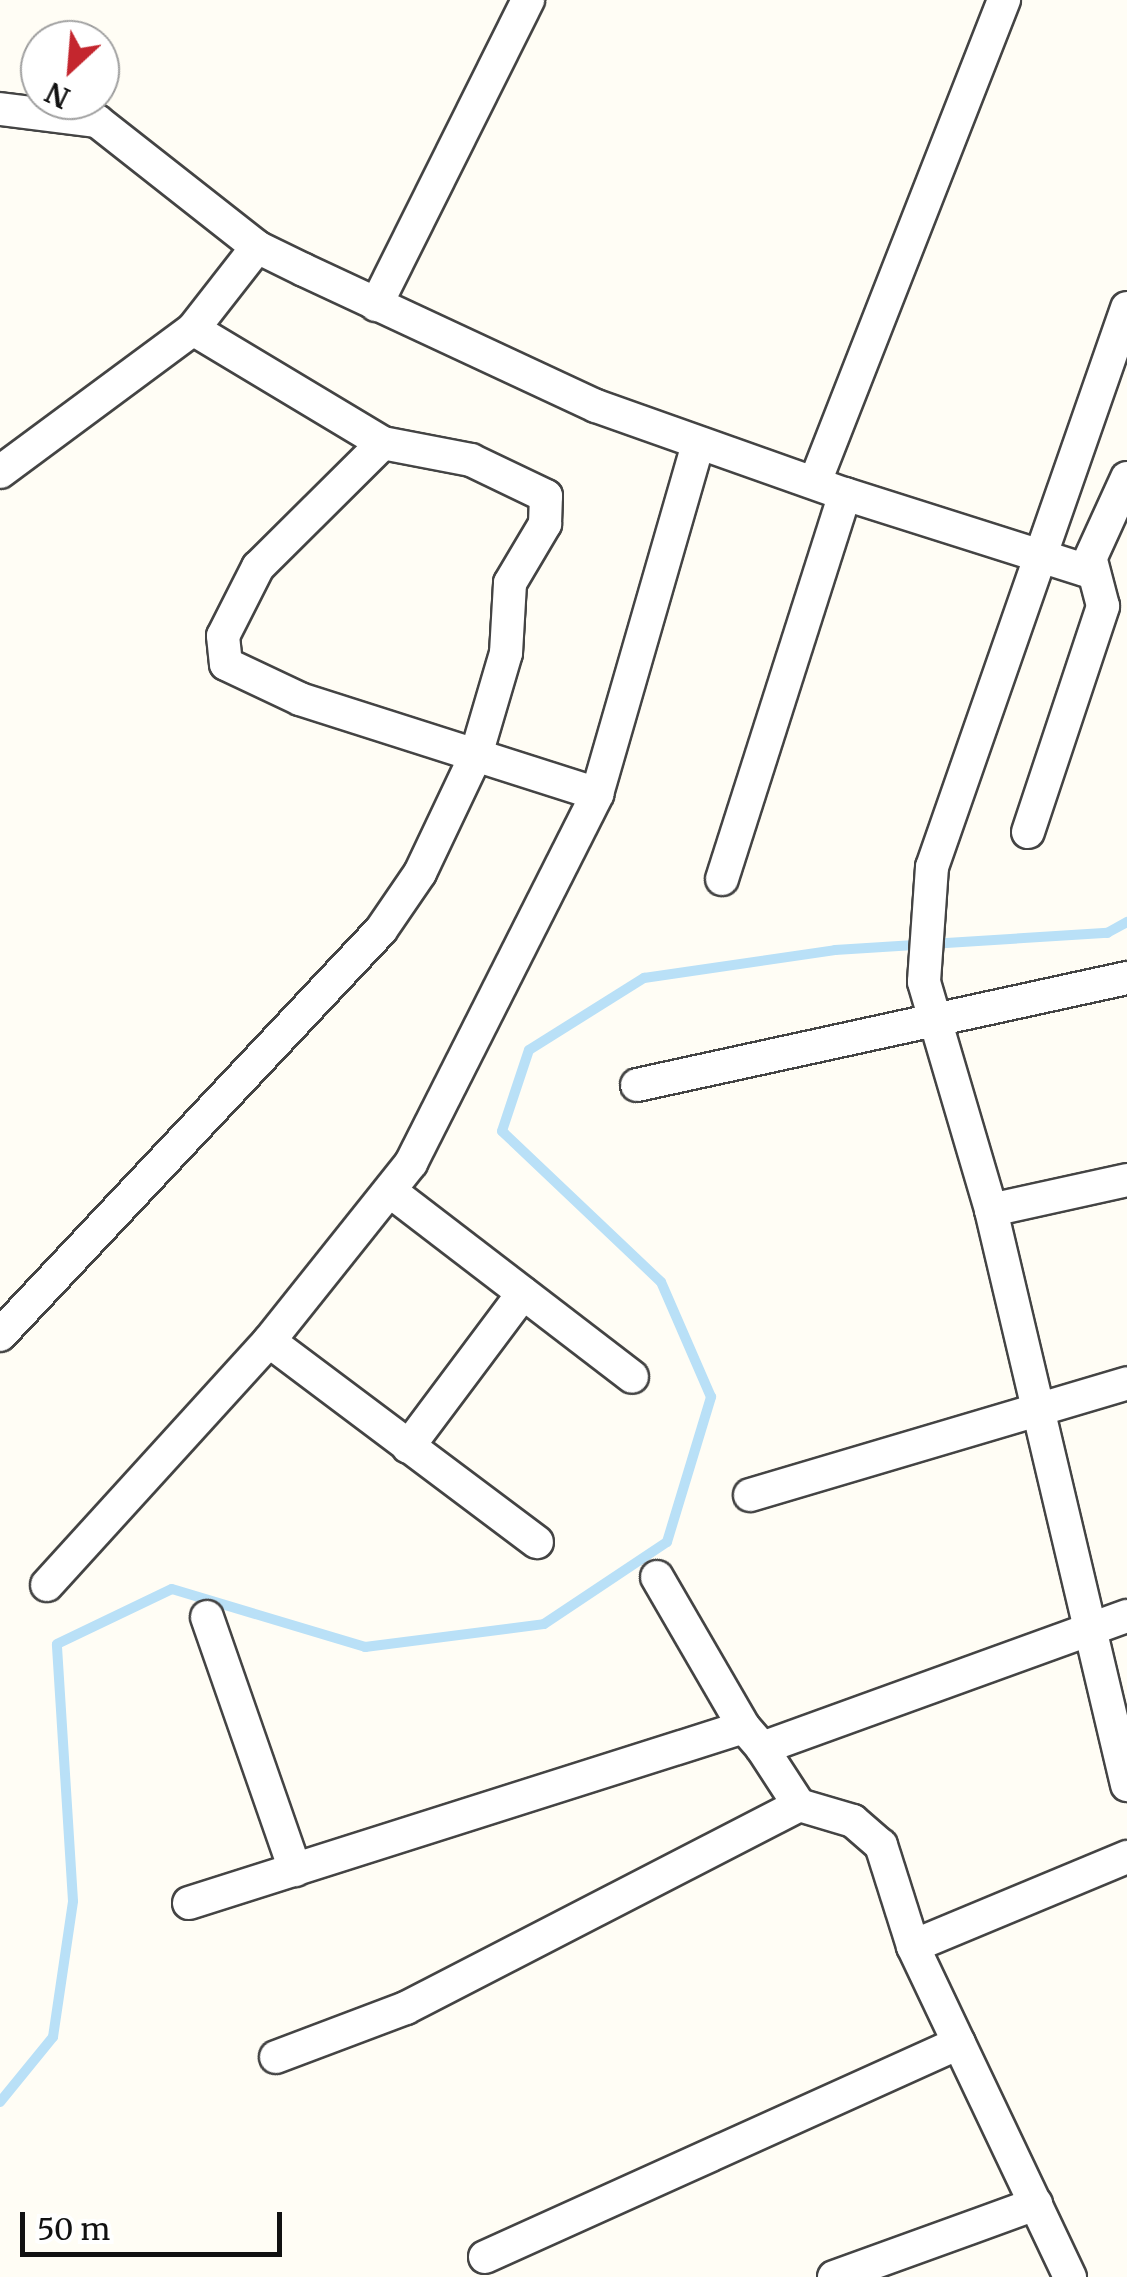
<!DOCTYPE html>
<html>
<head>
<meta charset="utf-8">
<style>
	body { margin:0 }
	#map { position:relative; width:1127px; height:2277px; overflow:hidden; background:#fffdf5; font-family:Merriweather,serif }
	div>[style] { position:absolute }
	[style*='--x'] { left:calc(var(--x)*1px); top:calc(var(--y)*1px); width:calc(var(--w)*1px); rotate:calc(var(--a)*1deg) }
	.stream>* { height:10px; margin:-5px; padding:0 5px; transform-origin:5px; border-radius:5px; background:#b9e0f7 }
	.roads { filter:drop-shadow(2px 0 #444) drop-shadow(-2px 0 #444) drop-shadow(0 2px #444) drop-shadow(0 -2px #444) }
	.street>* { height:32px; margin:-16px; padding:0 16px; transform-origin:16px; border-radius:16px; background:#fff }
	span { translate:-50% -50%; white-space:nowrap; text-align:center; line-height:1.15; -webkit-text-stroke:10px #fff; paint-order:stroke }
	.north { position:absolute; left:20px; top:20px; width:100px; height:100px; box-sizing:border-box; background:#fff; border:2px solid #a0a0a0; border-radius:50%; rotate:206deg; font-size:28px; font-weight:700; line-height:40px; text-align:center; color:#111 }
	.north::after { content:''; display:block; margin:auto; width:35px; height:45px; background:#c4262e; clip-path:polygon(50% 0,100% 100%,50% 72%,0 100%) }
	.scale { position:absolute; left:20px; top:2212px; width:262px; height:45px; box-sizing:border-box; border:5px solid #111; border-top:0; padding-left:12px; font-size:30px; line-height:35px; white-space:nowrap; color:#111; -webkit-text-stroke:8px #fff; paint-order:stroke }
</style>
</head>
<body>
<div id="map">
	<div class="stream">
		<i style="--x:0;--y:2102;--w:84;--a:-50.8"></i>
		<i style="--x:53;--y:2037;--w:137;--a:-81.6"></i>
		<i style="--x:73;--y:1901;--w:257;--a:-93.6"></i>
		<i style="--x:57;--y:1644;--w:127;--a:-25.6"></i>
		<i style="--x:172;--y:1589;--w:202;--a:16.7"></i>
		<i style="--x:365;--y:1647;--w:180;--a:-7.3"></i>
		<i style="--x:544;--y:1624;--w:148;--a:-33.7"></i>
		<i style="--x:667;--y:1542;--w:152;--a:-73.1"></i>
		<i style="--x:711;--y:1397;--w:125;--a:-113.5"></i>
		<i style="--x:661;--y:1282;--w:219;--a:-136.5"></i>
		<i style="--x:502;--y:1131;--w:85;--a:-71.6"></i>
		<i style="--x:529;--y:1050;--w:136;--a:-32.1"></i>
		<i style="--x:644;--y:978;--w:193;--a:-8.3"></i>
		<i style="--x:835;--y:950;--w:273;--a:-3.6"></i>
		<i style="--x:1107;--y:933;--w:23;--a:-29"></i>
	</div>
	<div class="roads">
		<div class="street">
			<i style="--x:0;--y:109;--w:98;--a:7.1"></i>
			<i style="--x:97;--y:121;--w:204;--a:38.2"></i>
			<i style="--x:257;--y:247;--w:52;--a:26.1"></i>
			<i style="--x:304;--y:270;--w:322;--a:25"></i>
			<i style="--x:596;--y:406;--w:264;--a:19.5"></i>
			<i style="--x:845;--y:494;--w:252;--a:17.6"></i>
			<i style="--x:1085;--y:570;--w:101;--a:-65.5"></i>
			<i style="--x:376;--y:305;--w:341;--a:-63.5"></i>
			<i style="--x:1127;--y:308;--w:592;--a:109.23"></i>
			<i style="--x:932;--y:867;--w:115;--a:94"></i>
			<i style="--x:924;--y:982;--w:238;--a:73.6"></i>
			<i style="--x:991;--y:1210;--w:591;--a:76.69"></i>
			<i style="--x:193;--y:329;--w:222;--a:31"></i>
			<i style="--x:383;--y:443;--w:176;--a:135.2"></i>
			<i style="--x:258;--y:567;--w:77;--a:116.9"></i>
			<i style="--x:223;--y:636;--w:28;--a:84"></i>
			<i style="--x:226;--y:664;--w:82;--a:25.3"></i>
			<i style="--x:300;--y:699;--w:312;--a:17.7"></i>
			<i style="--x:597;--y:794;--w:364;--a:-73.9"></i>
			<i style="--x:0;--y:472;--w:240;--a:-36.5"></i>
			<i style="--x:193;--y:329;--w:104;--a:-52"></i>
			<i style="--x:815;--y:482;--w:518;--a:-68.59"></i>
			<i style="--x:1028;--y:832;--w:238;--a:-71.6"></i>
			<i style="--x:1103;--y:606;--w:43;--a:-104.7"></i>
			<i style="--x:722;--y:879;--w:404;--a:-72.3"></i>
			<i style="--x:637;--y:1085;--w:502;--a:-12.32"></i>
			<i style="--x:390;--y:1191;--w:305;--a:37.5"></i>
			<i style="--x:991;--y:1210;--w:139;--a:-12.4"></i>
			<i style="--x:0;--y:1335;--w:556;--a:-46.75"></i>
			<i style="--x:381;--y:930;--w:69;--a:-55.6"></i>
			<i style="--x:420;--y:873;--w:131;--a:-64.6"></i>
			<i style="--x:476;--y:755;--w:106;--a:-73.6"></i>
			<i style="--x:506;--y:653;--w:70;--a:-86.7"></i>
			<i style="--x:510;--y:583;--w:69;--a:-59.3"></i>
			<i style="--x:545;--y:524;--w:28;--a:-88"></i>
			<i style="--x:546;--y:496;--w:83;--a:-154.4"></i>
			<i style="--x:471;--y:460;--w:90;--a:-169.1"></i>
			<i style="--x:269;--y:1341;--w:335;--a:36.9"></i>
			<i style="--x:408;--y:1447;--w:192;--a:-53.2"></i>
			<i style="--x:750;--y:1495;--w:393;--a:-16.5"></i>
			<i style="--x:657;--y:1577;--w:173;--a:59.9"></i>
			<i style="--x:47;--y:1585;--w:330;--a:-47.7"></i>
			<i style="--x:269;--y:1341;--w:228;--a:-51.4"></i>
			<i style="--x:411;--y:1163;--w:413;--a:-63.2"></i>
			<i style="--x:207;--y:1617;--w:268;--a:70.8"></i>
			<i style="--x:762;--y:1748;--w:68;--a:57"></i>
			<i style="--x:799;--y:1805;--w:56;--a:16.5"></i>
			<i style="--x:853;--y:1821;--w:37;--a:41"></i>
			<i style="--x:881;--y:1845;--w:106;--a:72.4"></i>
			<i style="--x:189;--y:1903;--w:582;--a:-17.59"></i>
			<i style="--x:744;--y:1727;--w:28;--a:49"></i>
			<i style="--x:762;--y:1748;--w:388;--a:-19.9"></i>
			<i style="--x:276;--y:2057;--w:139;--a:-20.7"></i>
			<i style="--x:406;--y:2008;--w:442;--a:-27.3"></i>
			<i style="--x:485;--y:2257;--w:520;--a:-24.3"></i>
			<i style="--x:834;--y:2277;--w:215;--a:-19.9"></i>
			<i style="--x:1070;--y:2277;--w:366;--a:-115.4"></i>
			<i style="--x:913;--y:1946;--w:232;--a:-22.6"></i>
		</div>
	</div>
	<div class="north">N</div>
	<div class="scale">50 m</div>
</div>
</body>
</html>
